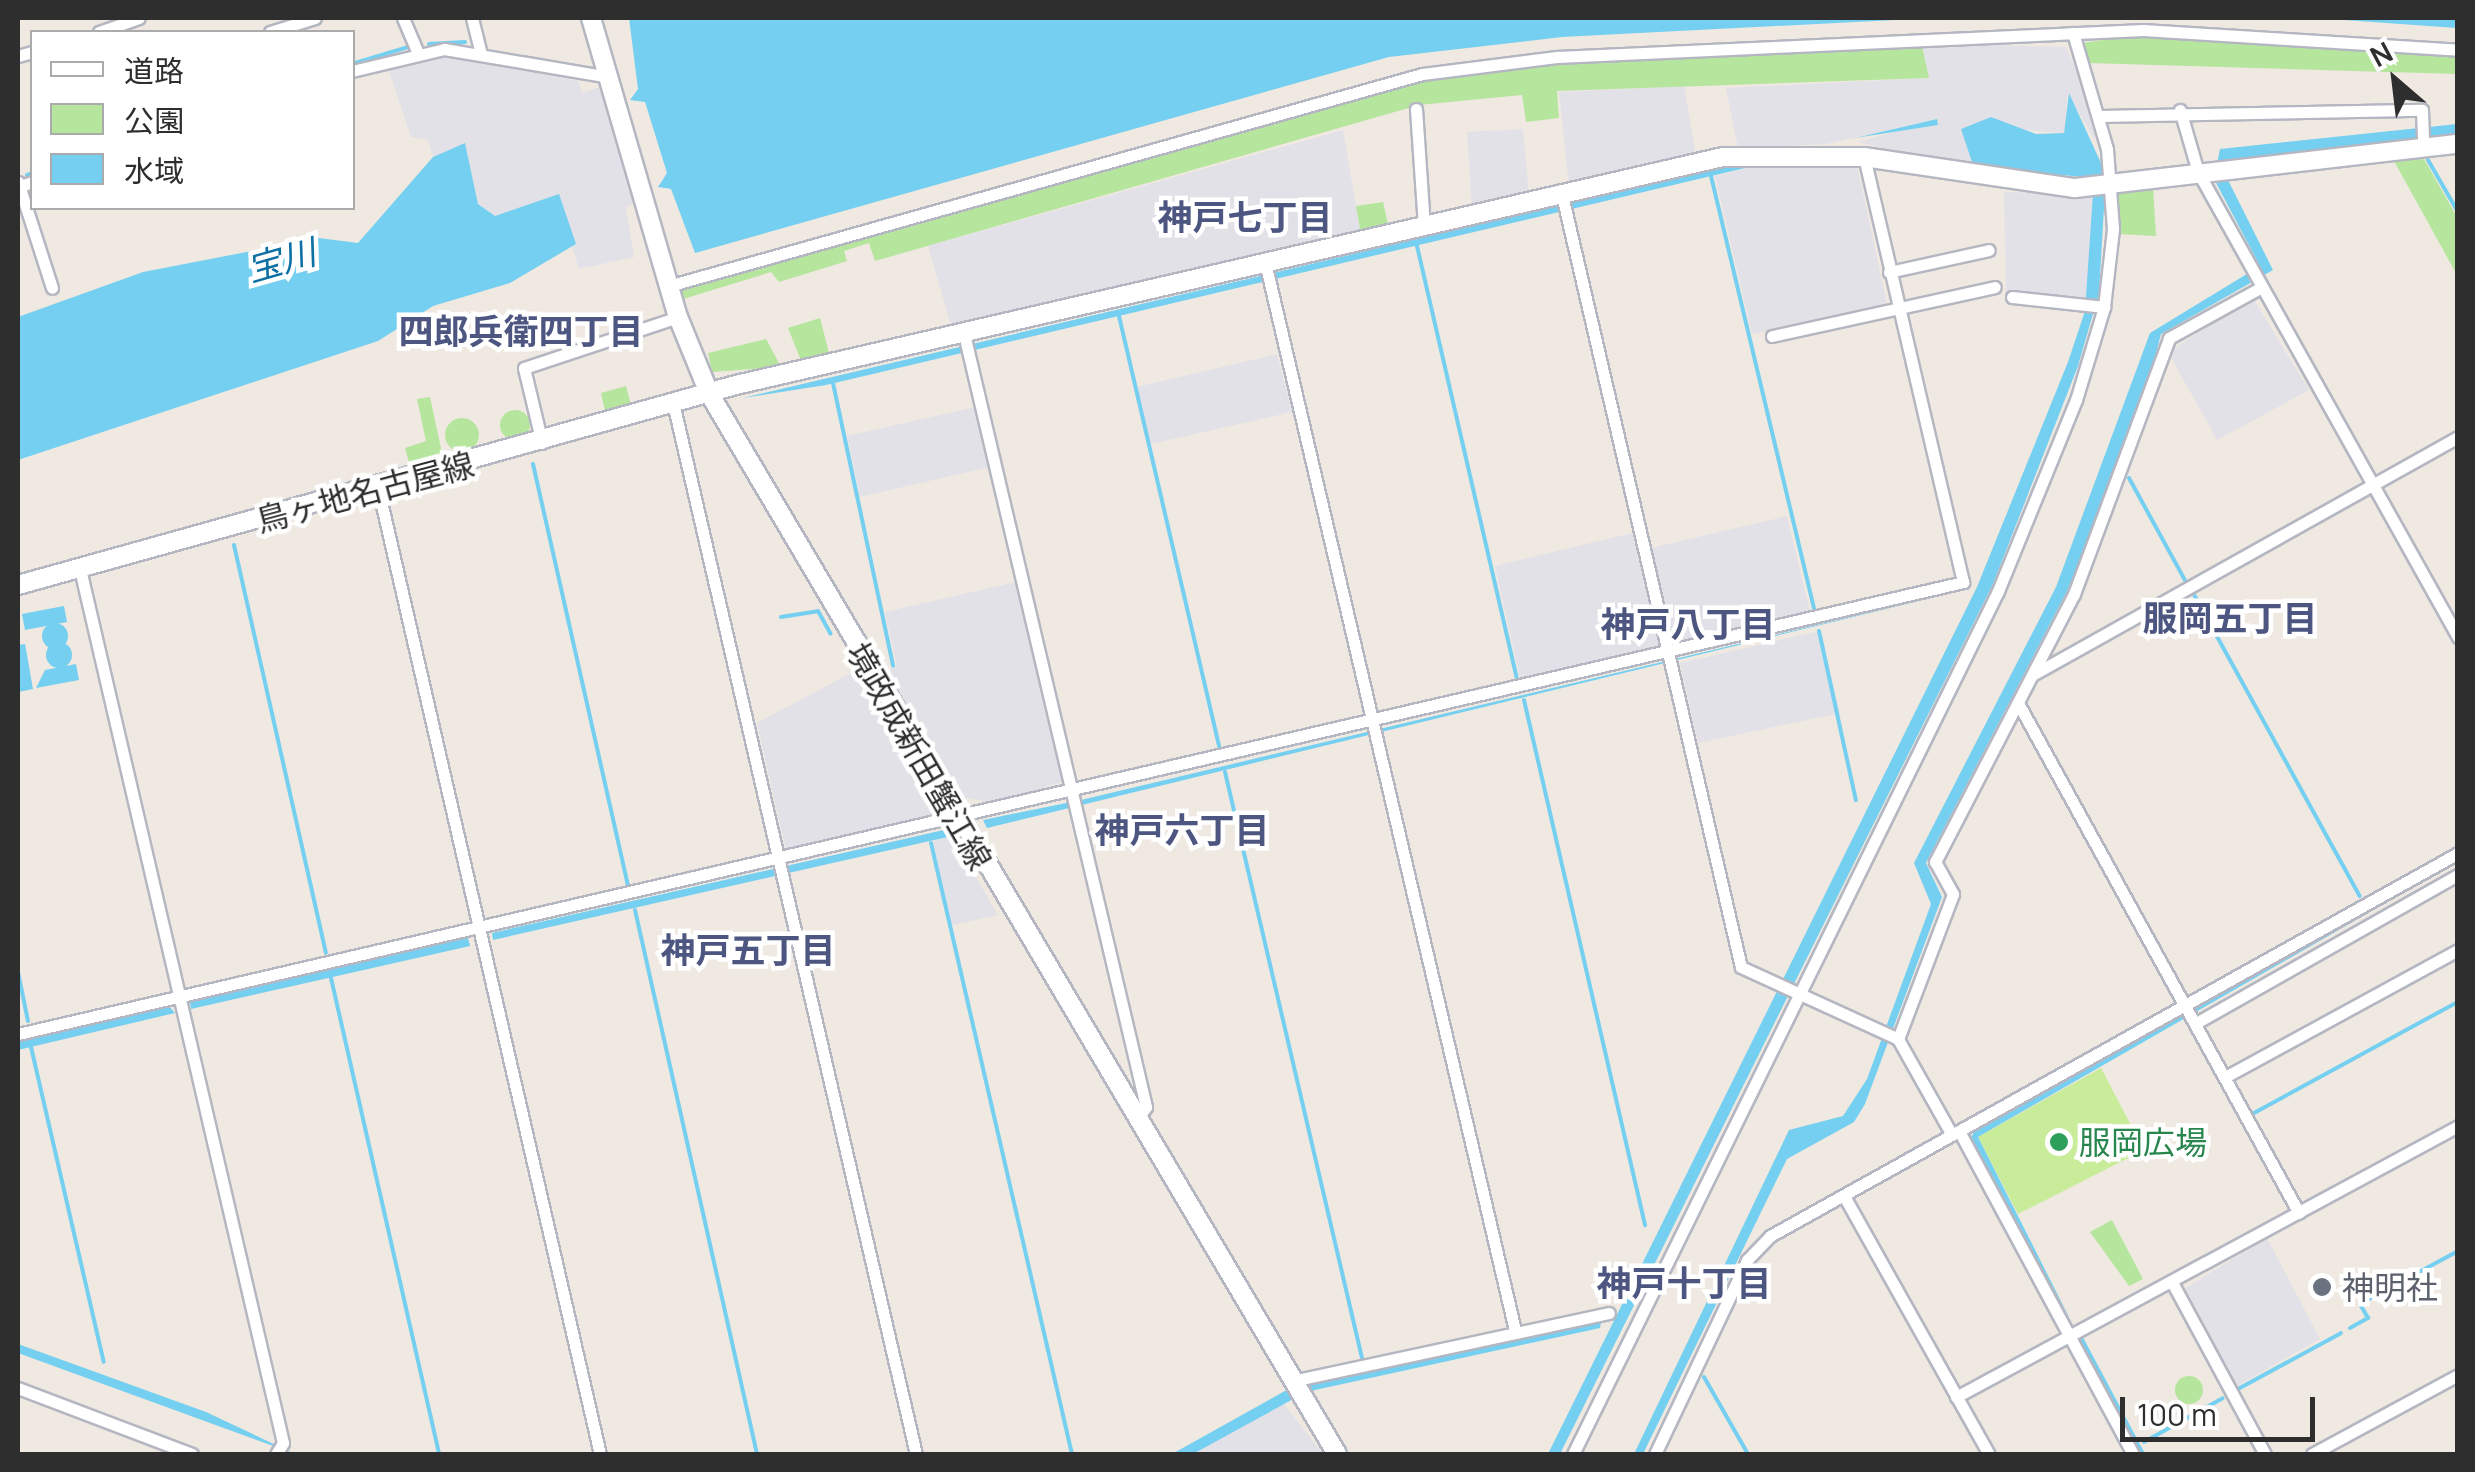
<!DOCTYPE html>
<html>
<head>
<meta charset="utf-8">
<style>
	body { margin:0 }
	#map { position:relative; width:2475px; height:1472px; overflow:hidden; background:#efe9e1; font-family:Manrope,"Noto Sans JP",sans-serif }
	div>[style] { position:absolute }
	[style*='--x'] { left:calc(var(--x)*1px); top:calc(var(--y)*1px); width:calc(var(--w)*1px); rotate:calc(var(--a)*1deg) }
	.industrial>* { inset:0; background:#e3e1e8 }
	.green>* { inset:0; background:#b6e59e }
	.round { border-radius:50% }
	.pitch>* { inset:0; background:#c9ec9a }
	.water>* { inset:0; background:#75cff0 }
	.stream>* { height:4px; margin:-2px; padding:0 2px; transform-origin:2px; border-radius:2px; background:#75cff0 }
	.roads { filter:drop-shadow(2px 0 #b4b7c1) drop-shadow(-2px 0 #b4b7c1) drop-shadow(0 2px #b4b7c1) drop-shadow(0 -2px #b4b7c1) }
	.street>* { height:11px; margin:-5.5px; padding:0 5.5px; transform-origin:5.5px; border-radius:5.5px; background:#fff }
	.secondary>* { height:18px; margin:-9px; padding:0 9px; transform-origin:9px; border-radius:9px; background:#fff }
	.dots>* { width:28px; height:28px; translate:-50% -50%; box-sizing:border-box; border:5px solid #fff; border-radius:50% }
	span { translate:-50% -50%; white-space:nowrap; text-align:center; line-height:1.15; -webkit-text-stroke:9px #fff; paint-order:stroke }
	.street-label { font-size:32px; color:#2e2e2e }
	.leisure-label { font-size:32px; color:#27864d }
	.left { translate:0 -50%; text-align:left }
	.worship-label { font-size:32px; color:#5b616d }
	.neighbourhood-label { font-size:35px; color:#4d5680; font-weight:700 }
	.water-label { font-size:35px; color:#0d6fa3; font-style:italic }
	.frame { position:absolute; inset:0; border:20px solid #2e2e2e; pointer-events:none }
	.legend { position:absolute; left:30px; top:30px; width:325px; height:180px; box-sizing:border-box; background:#fff; border:2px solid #ababab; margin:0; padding:12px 18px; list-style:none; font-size:30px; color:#2e2e2e }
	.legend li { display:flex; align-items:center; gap:20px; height:50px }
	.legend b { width:50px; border:2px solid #ababab }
	.north { position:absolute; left:2345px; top:30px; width:100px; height:100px; -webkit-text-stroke:8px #fff; paint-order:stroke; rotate:332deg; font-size:28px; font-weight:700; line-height:40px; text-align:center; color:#2e2e2e }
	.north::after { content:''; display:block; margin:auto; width:35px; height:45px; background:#2e2e2e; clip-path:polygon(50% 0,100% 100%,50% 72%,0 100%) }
	.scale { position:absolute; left:2120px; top:1397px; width:195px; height:45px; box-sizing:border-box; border:5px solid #2e2e2e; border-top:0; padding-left:12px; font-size:30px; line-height:35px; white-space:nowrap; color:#2e2e2e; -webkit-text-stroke:8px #fff; paint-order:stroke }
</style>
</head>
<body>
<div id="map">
	<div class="industrial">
		<i style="clip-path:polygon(1953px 44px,2066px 47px,2093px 109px,2095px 141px,2068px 93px,2064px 133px,1975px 126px,1967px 133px,1973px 171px,1859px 142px,1936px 119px,1826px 144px,1738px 148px,1726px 88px,1928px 78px,1922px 46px)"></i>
		<i style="clip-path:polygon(454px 53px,578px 81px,582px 93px,601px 87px,634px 202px,626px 208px,634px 257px,579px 269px,558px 200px,494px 216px,478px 203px,465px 144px,433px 157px,428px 140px,411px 137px,387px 65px)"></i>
		<i style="clip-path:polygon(1684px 86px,1696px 156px,1569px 186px,1559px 92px)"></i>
		<i style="clip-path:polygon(1523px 129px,1529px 195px,1472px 209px,1467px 132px)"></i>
		<i style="clip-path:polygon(1343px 130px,1361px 235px,952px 329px,928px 246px)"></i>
		<i style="clip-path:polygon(1783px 159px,1856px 161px,1887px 304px,1752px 334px,1715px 176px)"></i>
		<i style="clip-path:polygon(2004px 192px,2094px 194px,2086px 302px,2006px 292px)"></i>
		<i style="clip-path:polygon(2253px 298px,2309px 390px,2217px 440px,2168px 352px)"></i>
		<i style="clip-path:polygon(1277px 354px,1292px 412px,1151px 444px,1137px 387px)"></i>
		<i style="clip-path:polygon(976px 407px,990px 467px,860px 497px,847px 436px)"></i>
		<i style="clip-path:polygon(1787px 516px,1810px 612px,1674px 642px,1651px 548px)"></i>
		<i style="clip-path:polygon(1632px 533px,1660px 649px,1521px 683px,1495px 566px)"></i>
		<i style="clip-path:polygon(1016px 582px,1062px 782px,995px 803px,960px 797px,888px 671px,897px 667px,885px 612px)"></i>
		<i style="clip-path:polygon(1820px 631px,1840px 713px,1698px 743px,1680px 663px)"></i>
		<i style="clip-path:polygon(853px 672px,936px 813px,786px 851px,757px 723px)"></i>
		<i style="clip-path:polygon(952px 836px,998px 915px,952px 925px,933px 841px)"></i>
		<i style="clip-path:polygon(2267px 1238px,2320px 1339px,2237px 1386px,2184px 1289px)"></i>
		<i style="clip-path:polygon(1283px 1403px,1323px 1454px,1193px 1454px)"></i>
	</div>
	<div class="green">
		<i style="clip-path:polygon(2145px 34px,2457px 54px,2457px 74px,2089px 63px,2082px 43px)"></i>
		<i style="clip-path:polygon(1922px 46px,1929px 78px,1557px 91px,1559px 118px,1526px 122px,1522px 95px,1419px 105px,875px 261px,869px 243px,844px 251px,847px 261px,779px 282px,771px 272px,680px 300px,677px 291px,1424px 78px,1602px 58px)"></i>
		<i style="clip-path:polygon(2424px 159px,2457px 217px,2457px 275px,2394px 161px)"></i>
		<i style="clip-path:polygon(2153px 186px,2156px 236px,2118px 234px,2119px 189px)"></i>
		<i style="clip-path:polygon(1383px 202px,1389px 229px,1361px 235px,1356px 206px)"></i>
		<i style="clip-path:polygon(820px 318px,830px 357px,802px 363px,788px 328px)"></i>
		<i style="clip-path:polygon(766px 339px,781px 367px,712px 372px,708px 353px)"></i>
		<i style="clip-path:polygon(626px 386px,631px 405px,605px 411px,601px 393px)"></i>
		<i style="clip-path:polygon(430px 397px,442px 453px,409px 462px,405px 448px,426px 441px,417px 399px)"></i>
		<i class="round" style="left:500px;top:410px;width:30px;height:30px"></i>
		<i class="round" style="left:445px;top:418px;width:34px;height:34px"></i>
		<i style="clip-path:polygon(2112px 1220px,2143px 1279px,2129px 1286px,2090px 1232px)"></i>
		<i class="round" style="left:2175px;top:1376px;width:28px;height:28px"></i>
	</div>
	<div class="pitch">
		<i style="clip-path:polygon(2101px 1068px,2144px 1150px,2018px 1214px,1978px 1137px)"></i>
	</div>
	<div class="water">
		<i style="clip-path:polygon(629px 18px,1934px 18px,1562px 37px,1389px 57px,695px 253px,671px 189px,658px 187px,667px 173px,645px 102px,630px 100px,638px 89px)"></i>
		<i style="clip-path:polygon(2316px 18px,2457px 18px,2457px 28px)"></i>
		<i style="clip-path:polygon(2069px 93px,2106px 174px,2099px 293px,2078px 366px,1993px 584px,1560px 1454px,1548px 1454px,1977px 587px,2068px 362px,2085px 311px,2094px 178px,1989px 168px,1972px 162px,1961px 129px,1991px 117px,2036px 134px,2064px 133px)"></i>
		<i style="clip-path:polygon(1937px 119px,1938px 125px,1855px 138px)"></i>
		<i style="clip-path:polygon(2457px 124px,2457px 135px,2229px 162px,2227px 178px,2273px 270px,2161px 334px,2141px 411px,2067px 591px,1926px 863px,1942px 897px,1865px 1104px,1854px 1122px,1787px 1159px,1643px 1454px,1634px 1454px,1789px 1130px,1843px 1116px,1867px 1079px,1931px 904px,1914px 863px,2056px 587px,2150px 333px,2260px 266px,2214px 179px,2220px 149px)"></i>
		<i style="clip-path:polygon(465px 143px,478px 204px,495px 216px,559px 194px,576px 244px,510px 283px,433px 306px,378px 341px,18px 460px,18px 317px,143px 272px,319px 238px,358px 243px,433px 157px)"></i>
		<i style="clip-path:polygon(1783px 159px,826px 385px,743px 398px,1735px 164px)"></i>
		<i style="clip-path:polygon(1952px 593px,987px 828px,983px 820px,1081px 800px)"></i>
		<i style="clip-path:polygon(64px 606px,67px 622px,25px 630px,22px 614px)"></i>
		<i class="round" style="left:42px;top:623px;width:26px;height:26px"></i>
		<i class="round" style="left:46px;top:642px;width:26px;height:26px"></i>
		<i style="clip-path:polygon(25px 644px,33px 689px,18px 692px,18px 645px)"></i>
		<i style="clip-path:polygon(76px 664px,79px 680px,36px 688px,45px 670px)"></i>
		<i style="clip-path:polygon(948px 829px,952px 836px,493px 940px,492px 933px)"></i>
		<i style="clip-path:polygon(2457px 862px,1978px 1137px,2072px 1323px,1970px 1139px,1974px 1132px)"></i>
		<i style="clip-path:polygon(468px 938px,470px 946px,191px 1009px,190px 1002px)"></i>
		<i style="clip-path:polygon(169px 1006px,175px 1013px,18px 1050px,18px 1042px)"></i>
		<i style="clip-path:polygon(1602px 1317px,1600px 1328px,1306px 1392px,1193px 1454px,1172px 1454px,1301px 1382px)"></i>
		<i style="clip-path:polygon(18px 1344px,206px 1412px,295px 1454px,18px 1353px)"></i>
	</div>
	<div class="stream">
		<i style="--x:429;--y:44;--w:36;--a:-3"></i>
		<i style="--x:352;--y:64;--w:59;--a:-16.9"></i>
		<i style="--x:2428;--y:160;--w:60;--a:60"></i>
		<i style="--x:27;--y:175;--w:5;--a:-22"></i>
		<i style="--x:1711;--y:176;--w:446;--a:76.6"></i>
		<i style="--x:1417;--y:246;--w:448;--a:77"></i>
		<i style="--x:1119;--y:316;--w:445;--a:76.9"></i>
		<i style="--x:833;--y:383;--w:289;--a:78"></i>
		<i style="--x:533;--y:464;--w:431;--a:77.3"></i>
		<i style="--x:2129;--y:478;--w:119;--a:61.3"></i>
		<i style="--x:234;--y:545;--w:418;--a:77.3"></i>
		<i style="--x:2192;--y:591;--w:348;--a:61.2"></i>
		<i style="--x:781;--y:617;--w:37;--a:-9"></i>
		<i style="--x:818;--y:611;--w:26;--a:61"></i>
		<i style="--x:1819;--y:631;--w:173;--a:77.7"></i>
		<i style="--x:1524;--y:700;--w:539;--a:77.02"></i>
		<i style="--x:1225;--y:772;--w:602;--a:76.84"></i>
		<i style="--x:931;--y:843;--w:627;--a:77.01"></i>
		<i style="--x:635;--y:910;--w:558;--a:77.36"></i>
		<i style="--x:18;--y:972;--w:50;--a:78.5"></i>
		<i style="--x:331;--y:978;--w:488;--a:77.2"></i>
		<i style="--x:31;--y:1047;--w:323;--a:77"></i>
		<i style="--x:2254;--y:1113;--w:232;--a:-28.6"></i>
		<i style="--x:2350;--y:1328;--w:21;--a:-29"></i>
		<i style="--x:2368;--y:1318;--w:16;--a:-120"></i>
		<i style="--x:2360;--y:1304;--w:111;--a:-28.4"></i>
		<i style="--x:2081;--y:1338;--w:132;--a:61.9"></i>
		<i style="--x:1704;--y:1377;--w:89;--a:60.3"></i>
		<i style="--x:2238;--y:1389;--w:117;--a:-28.5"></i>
		<i style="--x:2144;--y:1442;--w:90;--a:-29.1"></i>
	</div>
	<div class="roads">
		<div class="street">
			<i style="--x:403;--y:18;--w:38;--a:67"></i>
			<i style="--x:472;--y:18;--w:34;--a:76"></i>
			<i style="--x:99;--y:32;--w:42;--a:-19.3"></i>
			<i style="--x:270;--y:32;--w:47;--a:-17.3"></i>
			<i style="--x:18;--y:56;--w:15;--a:-16"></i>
			<i style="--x:352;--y:71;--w:95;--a:-13.4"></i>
			<i style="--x:444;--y:49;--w:167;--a:9.6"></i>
			<i style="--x:1416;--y:109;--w:117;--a:86.1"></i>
			<i style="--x:2180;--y:110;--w:65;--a:73.8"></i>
			<i style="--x:2198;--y:172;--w:533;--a:60.79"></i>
			<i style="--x:2100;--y:116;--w:322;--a:-1.1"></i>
			<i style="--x:2422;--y:110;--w:37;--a:88"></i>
			<i style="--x:18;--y:182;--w:111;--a:72.2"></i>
			<i style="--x:18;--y:187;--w:15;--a:-20"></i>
			<i style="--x:1562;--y:195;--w:792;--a:76.95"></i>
			<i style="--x:1741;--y:967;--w:173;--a:24.6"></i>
			<i style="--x:1265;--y:262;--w:1097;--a:76.83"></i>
			<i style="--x:1889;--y:272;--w:102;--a:-12.4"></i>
			<i style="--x:668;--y:286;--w:783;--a:-15.7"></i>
			<i style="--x:1422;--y:74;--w:136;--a:-7.2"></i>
			<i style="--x:1557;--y:57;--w:587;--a:-2.64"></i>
			<i style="--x:2143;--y:30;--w:316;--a:3.6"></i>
			<i style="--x:2012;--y:297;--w:93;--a:6.2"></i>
			<i style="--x:964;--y:334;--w:794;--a:76.75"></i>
			<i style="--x:1146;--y:1107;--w:16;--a:128"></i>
			<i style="--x:1772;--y:336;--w:228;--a:-12.4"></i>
			<i style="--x:674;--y:407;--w:1075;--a:76.99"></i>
			<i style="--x:542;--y:443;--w:77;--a:-103.5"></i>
			<i style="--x:524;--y:368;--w:162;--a:-18.3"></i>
			<i style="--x:378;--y:488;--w:991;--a:77.06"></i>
			<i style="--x:80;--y:569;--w:897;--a:76.92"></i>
			<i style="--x:283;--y:1443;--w:13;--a:122"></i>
			<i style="--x:2034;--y:674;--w:486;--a:-29.2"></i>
			<i style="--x:2018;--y:703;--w:582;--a:61.15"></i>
			<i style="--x:2196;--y:1023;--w:301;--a:-29.5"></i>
			<i style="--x:18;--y:1034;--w:1997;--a:-13.08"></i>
			<i style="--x:1963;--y:582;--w:436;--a:-103.1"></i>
			<i style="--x:2225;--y:1077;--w:265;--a:-28.6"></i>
			<i style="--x:1959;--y:1131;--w:367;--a:61.7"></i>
			<i style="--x:1952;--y:1135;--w:110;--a:-119.4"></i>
			<i style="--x:1898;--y:1039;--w:155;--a:-69.2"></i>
			<i style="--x:1953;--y:894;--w:37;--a:-119"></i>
			<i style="--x:1935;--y:862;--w:302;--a:-62.6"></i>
			<i style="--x:2074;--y:594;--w:273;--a:-69.6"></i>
			<i style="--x:2169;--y:338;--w:104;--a:-28.8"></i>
			<i style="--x:1844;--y:1196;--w:296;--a:60.7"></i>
			<i style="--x:2173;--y:1284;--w:193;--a:61.6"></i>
			<i style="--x:1292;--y:1381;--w:324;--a:-12.1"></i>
			<i style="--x:18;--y:1388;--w:186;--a:20.8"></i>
			<i style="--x:1956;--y:1397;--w:570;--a:-28.36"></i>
			<i style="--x:1573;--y:1454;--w:962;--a:-63.78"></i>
			<i style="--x:1998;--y:591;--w:206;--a:-67.8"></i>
			<i style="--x:2076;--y:400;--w:97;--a:-73.2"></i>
			<i style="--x:2104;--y:307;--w:79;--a:-83.4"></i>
			<i style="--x:2113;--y:229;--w:80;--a:-94.3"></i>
			<i style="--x:2107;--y:149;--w:121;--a:-106.3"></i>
			<i style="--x:1655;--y:1454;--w:215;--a:-64.6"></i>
			<i style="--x:1747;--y:1260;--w:33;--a:-46"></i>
			<i style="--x:1770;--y:1236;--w:787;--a:-29.1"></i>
			<i style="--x:2312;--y:1454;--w:166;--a:-28.4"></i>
		</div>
		<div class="secondary">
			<i style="--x:591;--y:18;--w:311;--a:73.8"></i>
			<i style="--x:678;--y:317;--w:82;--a:67.8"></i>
			<i style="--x:709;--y:393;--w:1233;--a:59.38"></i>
			<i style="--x:18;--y:585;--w:745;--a:-15.57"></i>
			<i style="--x:736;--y:385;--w:1013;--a:-13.01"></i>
			<i style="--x:1723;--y:157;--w:141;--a:0"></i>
			<i style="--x:1864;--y:157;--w:213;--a:8.4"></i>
			<i style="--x:2075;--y:188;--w:386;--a:-6.6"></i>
		</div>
	</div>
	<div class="dots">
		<i style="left:2059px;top:1142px;background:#2e9e5b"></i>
		<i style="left:2322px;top:1287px;background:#6b7280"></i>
	</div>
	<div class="street-label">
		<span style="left:365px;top:492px;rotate:-15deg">鳥ヶ地名古屋線</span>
		<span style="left:919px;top:756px;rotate:60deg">境政成新田蟹江線</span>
	</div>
	<div class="leisure-label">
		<span class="left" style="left:2079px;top:1142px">服岡広場</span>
	</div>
	<div class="worship-label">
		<span class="left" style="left:2342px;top:1287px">神明社</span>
	</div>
	<div class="neighbourhood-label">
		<span style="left:1245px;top:217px">神戸七丁目</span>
		<span style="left:521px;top:331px">四郎兵衛四丁目</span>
		<span style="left:2230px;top:618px">服岡五丁目</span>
		<span style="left:1688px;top:624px">神戸八丁目</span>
		<span style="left:1182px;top:830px">神戸六丁目</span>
		<span style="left:748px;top:950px">神戸五丁目</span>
		<span style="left:1684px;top:1283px">神戸十丁目</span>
	</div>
	<div class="water-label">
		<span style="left:281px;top:260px;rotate:-16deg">宝川</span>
	</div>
	<div class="frame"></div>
	<ul class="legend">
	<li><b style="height:12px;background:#fff"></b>道路</li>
	<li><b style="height:28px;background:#b6e59e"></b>公園</li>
	<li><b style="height:28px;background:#75cff0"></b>水域</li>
	</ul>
	<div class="north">N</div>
	<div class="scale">100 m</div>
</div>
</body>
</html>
